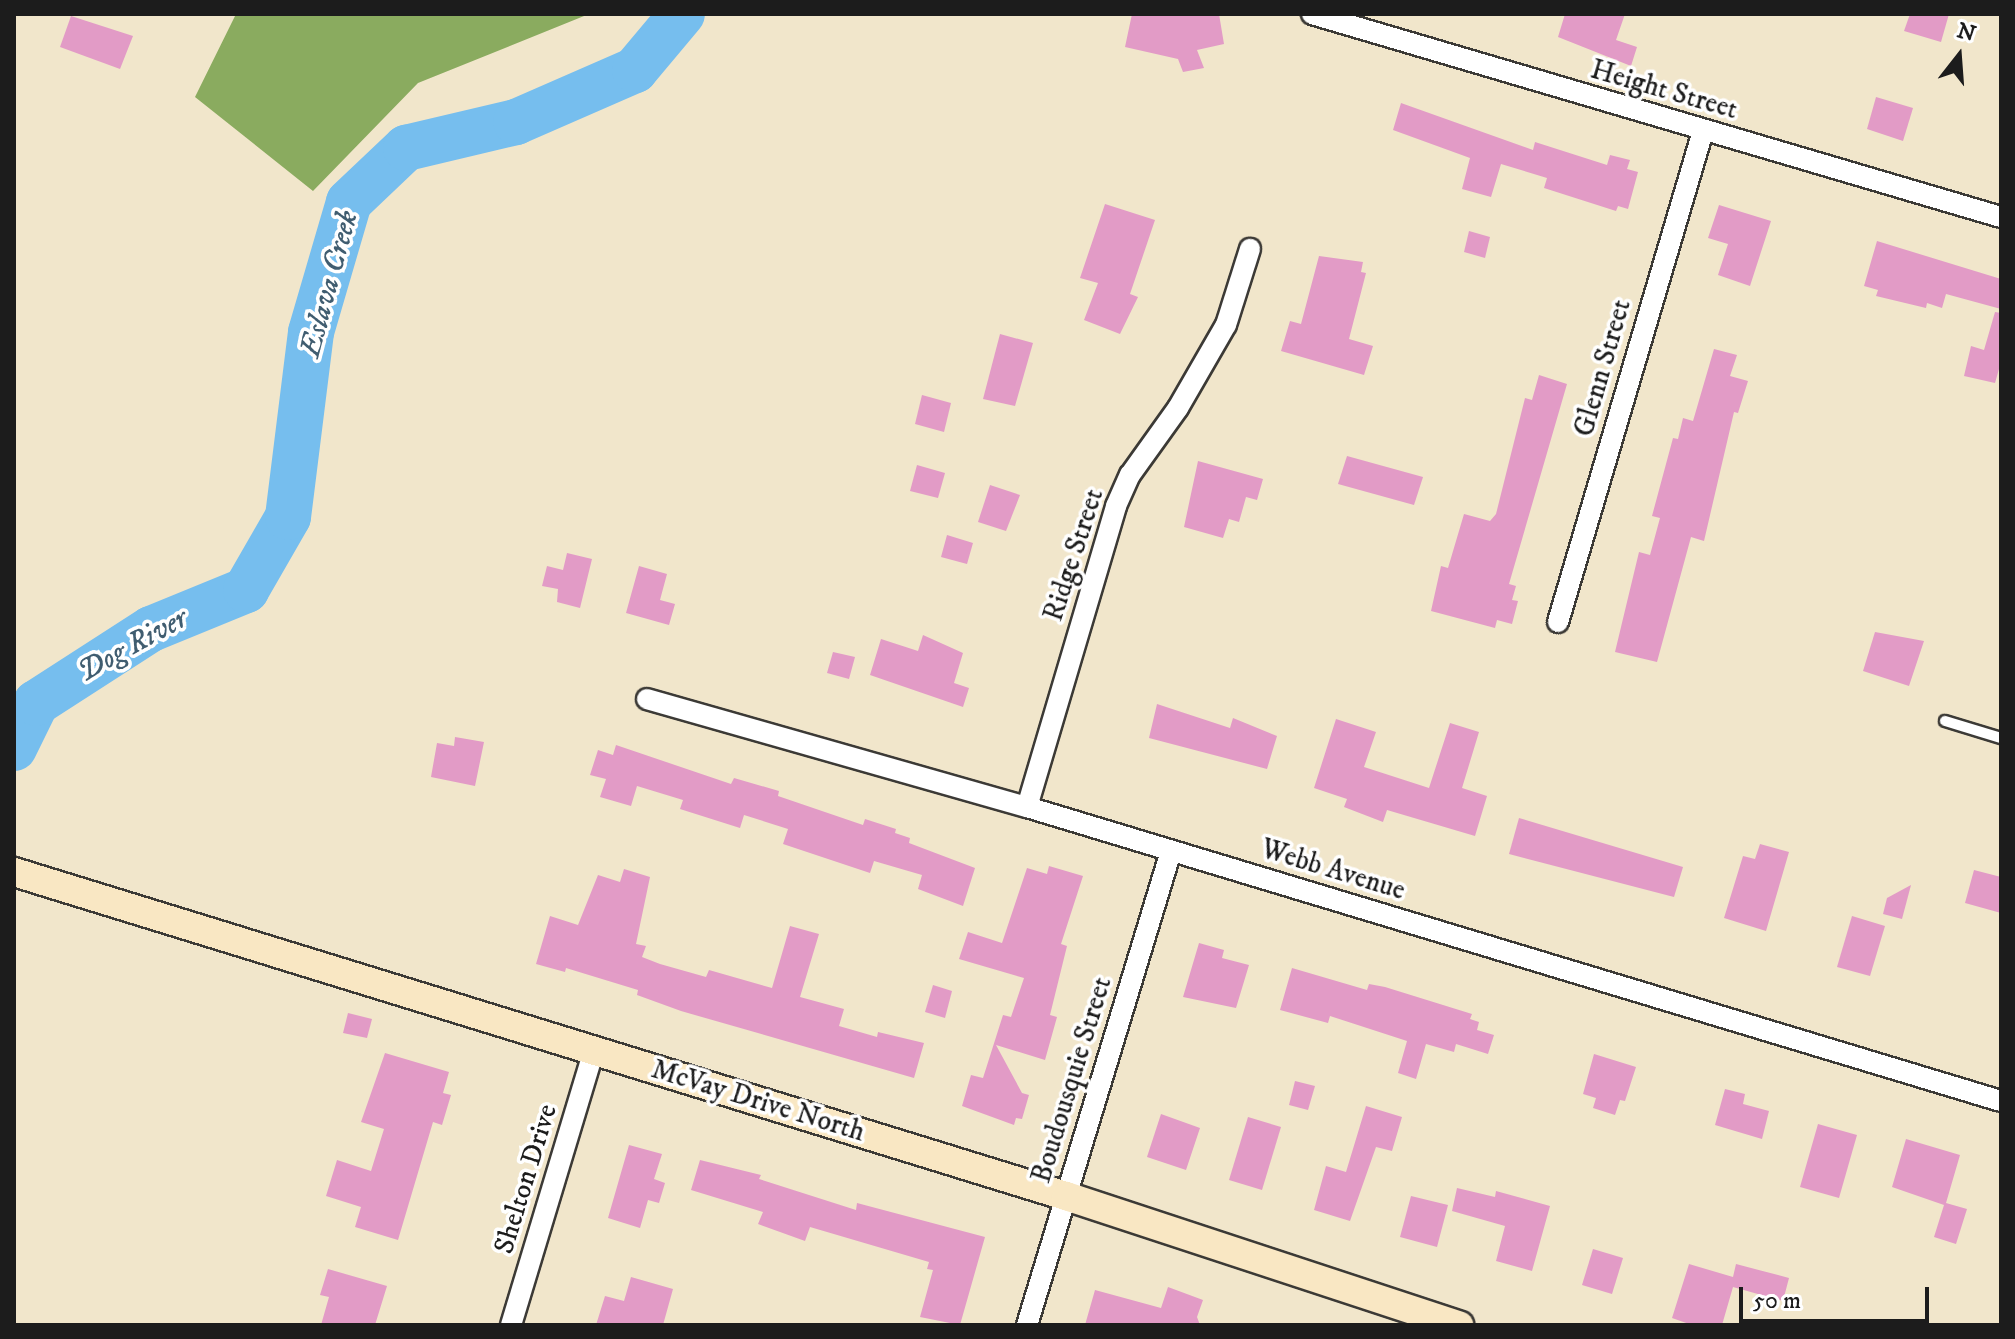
<!DOCTYPE html>
<html>
<head>
<meta charset="utf-8">
<style>
	body { margin:0 }
	#map { position:relative; width:2015px; height:1339px; overflow:hidden; background:#f1e6cb; font-family:"IM FELL DW Pica",serif }
	div>[style] { position:absolute }
	[style*='--x'] { left:calc(var(--x)*1px); top:calc(var(--y)*1px); width:calc(var(--w)*1px); rotate:calc(var(--a)*1deg) }
	.forest>* { inset:0; background:#8aab5f }
	.river>* { height:46px; margin:-23px; padding:0 23px; transform-origin:23px; border-radius:23px; background:#76beee }
	.building>* { inset:0; background:#e29bc6 }
	.roads { filter:drop-shadow(2px 0 #3c3a36) drop-shadow(-2px 0 #3c3a36) drop-shadow(0 2px #3c3a36) drop-shadow(0 -2px #3c3a36) }
	.lane>* { height:10px; margin:-5px; padding:0 5px; transform-origin:5px; border-radius:5px; background:#fff }
	.street>* { height:20px; margin:-10px; padding:0 10px; transform-origin:10px; border-radius:10px; background:#fff }
	.secondary>* { height:28px; margin:-14px; padding:0 14px; transform-origin:14px; border-radius:14px; background:#f9e7c3 }
	span { translate:-50% -50%; white-space:nowrap; text-align:center; line-height:1.15; -webkit-text-stroke:7px #fff; paint-order:stroke }
	.street-label { font-size:28px; color:#1c1c1c }
	.water-label { font-size:30px; color:#405d70; font-style:italic }
	.frame { position:absolute; inset:0; border:16px solid #1c1c1c; pointer-events:none }
	.north { position:absolute; left:1919px; top:16px; width:80px; height:80px; -webkit-text-stroke:6px #fff; paint-order:stroke; rotate:17deg; font-size:22px; font-weight:700; line-height:32px; text-align:center; color:#1c1c1c }
	.north::after { content:''; display:block; margin:auto; width:28px; height:36px; background:#1c1c1c; clip-path:polygon(50% 0,100% 100%,50% 72%,0 100%) }
	.scale { position:absolute; left:1739px; top:1287px; width:190px; height:36px; box-sizing:border-box; border:4px solid #1c1c1c; border-top:0; padding-left:10px; font-size:24px; line-height:28px; white-space:nowrap; color:#1c1c1c; -webkit-text-stroke:6px #fff; paint-order:stroke }
</style>
</head>
<body>
<div id="map">
	<div class="forest">
		<i style="clip-path:polygon(236px 14px,589px 14px,418px 83px,313px 191px,195px 97px)"></i>
	</div>
	<div class="river">
		<i style="--x:14;--y:748;--w:50;--a:-63.9"></i>
		<i style="--x:36;--y:703;--w:137;--a:-32.8"></i>
		<i style="--x:151;--y:629;--w:103;--a:-22.3"></i>
		<i style="--x:246;--y:590;--w:84;--a:-60.1"></i>
		<i style="--x:288;--y:517;--w:186;--a:-82.9"></i>
		<i style="--x:311;--y:332;--w:135;--a:-73.7"></i>
		<i style="--x:349;--y:202;--w:79;--a:-43.5"></i>
		<i style="--x:406;--y:148;--w:113;--a:-13.3"></i>
		<i style="--x:516;--y:122;--w:130;--a:-23.6"></i>
		<i style="--x:635;--y:70;--w:73;--a:-50"></i>
	</div>
	<div class="building">
		<i style="clip-path:polygon(1132px 14px,1219px 14px,1224px 44px,1197px 50px,1204px 68px,1183px 72px,1178px 59px,1125px 47px)"></i>
		<i style="clip-path:polygon(1565px 14px,1625px 14px,1616px 40px,1637px 47px,1631px 66px,1558px 37px)"></i>
		<i style="clip-path:polygon(1910px 14px,1949px 14px,1941px 42px,1904px 31px)"></i>
		<i style="clip-path:polygon(71px 16px,133px 36px,120px 69px,60px 47px)"></i>
		<i style="clip-path:polygon(1876px 97px,1913px 108px,1903px 141px,1867px 129px)"></i>
		<i style="clip-path:polygon(1401px 103px,1533px 150px,1535px 142px,1607px 165px,1610px 155px,1630px 160px,1627px 169px,1638px 172px,1628px 209px,1618px 206px,1616px 211px,1544px 188px,1547px 178px,1501px 164px,1491px 197px,1462px 189px,1470px 158px,1393px 130px)"></i>
		<i style="clip-path:polygon(1105px 204px,1155px 220px,1130px 294px,1138px 297px,1120px 334px,1084px 320px,1098px 283px,1080px 278px)"></i>
		<i style="clip-path:polygon(1719px 205px,1771px 221px,1750px 286px,1718px 275px,1728px 244px,1708px 238px)"></i>
		<i style="clip-path:polygon(1469px 231px,1490px 237px,1485px 258px,1464px 252px)"></i>
		<i style="clip-path:polygon(1877px 241px,2001px 279px,2001px 309px,1946px 294px,1942px 308px,1927px 303px,1926px 308px,1876px 296px,1878px 290px,1864px 286px)"></i>
		<i style="clip-path:polygon(1319px 256px,1363px 262px,1361px 272px,1366px 273px,1349px 339px,1373px 346px,1364px 375px,1281px 351px,1290px 321px,1301px 324px)"></i>
		<i style="clip-path:polygon(1995px 312px,2001px 313px,2001px 362px,1995px 383px,1964px 376px,1971px 346px,1984px 350px)"></i>
		<i style="clip-path:polygon(1000px 334px,1033px 343px,1015px 406px,983px 399px)"></i>
		<i style="clip-path:polygon(1714px 349px,1737px 355px,1730px 376px,1748px 381px,1738px 413px,1734px 412px,1704px 541px,1691px 537px,1657px 662px,1615px 652px,1639px 552px,1650px 555px,1660px 518px,1652px 516px,1673px 438px,1678px 439px,1683px 418px,1693px 421px)"></i>
		<i style="clip-path:polygon(1539px 375px,1567px 384px,1509px 584px,1516px 586px,1512px 600px,1518px 601px,1512px 624px,1497px 620px,1495px 628px,1431px 611px,1441px 566px,1448px 568px,1464px 514px,1490px 521px,1496px 514px,1525px 398px,1532px 400px)"></i>
		<i style="clip-path:polygon(922px 395px,951px 403px,944px 432px,915px 424px)"></i>
		<i style="clip-path:polygon(1347px 456px,1423px 477px,1414px 505px,1338px 484px)"></i>
		<i style="clip-path:polygon(1198px 461px,1263px 479px,1257px 500px,1246px 497px,1239px 522px,1229px 519px,1223px 538px,1184px 527px)"></i>
		<i style="clip-path:polygon(917px 465px,945px 473px,938px 498px,910px 491px)"></i>
		<i style="clip-path:polygon(990px 485px,1020px 495px,1006px 531px,978px 522px)"></i>
		<i style="clip-path:polygon(947px 535px,973px 543px,967px 564px,941px 557px)"></i>
		<i style="clip-path:polygon(567px 553px,592px 559px,580px 608px,557px 602px,558px 589px,542px 586px,547px 566px,563px 570px)"></i>
		<i style="clip-path:polygon(639px 566px,667px 574px,660px 600px,675px 604px,669px 625px,626px 613px)"></i>
		<i style="clip-path:polygon(1875px 632px,1924px 641px,1909px 686px,1863px 671px)"></i>
		<i style="clip-path:polygon(923px 635px,963px 653px,954px 683px,969px 688px,963px 707px,870px 675px,881px 639px,918px 651px)"></i>
		<i style="clip-path:polygon(833px 652px,855px 657px,849px 679px,827px 673px)"></i>
		<i style="clip-path:polygon(1157px 704px,1230px 728px,1233px 718px,1277px 736px,1267px 769px,1149px 738px)"></i>
		<i style="clip-path:polygon(1336px 719px,1376px 732px,1364px 767px,1429px 788px,1450px 723px,1479px 732px,1462px 788px,1487px 796px,1475px 836px,1387px 810px,1383px 822px,1344px 807px,1347px 799px,1314px 788px)"></i>
		<i style="clip-path:polygon(455px 737px,484px 742px,475px 786px,431px 777px,437px 743px,454px 746px)"></i>
		<i style="clip-path:polygon(616px 745px,731px 784px,734px 778px,779px 791px,778px 796px,863px 825px,865px 819px,896px 829px,895px 833px,910px 838px,909px 843px,975px 868px,963px 906px,918px 889px,922px 875px,874px 861px,870px 873px,783px 844px,788px 829px,744px 815px,740px 828px,680px 809px,683px 800px,637px 786px,631px 806px,600px 797px,606px 779px,590px 775px,598px 750px,613px 755px)"></i>
		<i style="clip-path:polygon(1519px 818px,1683px 867px,1674px 897px,1509px 854px)"></i>
		<i style="clip-path:polygon(1760px 844px,1789px 852px,1766px 931px,1724px 918px,1743px 856px,1755px 859px)"></i>
		<i style="clip-path:polygon(1049px 866px,1083px 876px,1061px 944px,1067px 946px,1050px 1015px,1057px 1017px,1045px 1060px,996px 1045px,1022px 1093px,1029px 1095px,1022px 1119px,1016px 1118px,1014px 1125px,962px 1106px,971px 1075px,983px 1078px,1003px 1015px,1011px 1017px,1024px 978px,959px 959px,968px 932px,1002px 943px,1027px 868px,1047px 874px)"></i>
		<i style="clip-path:polygon(624px 869px,650px 877px,636px 944px,646px 946px,642px 957px,660px 964px,706px 977px,709px 970px,772px 988px,790px 926px,819px 934px,800px 997px,844px 1009px,839px 1026px,877px 1037px,878px 1032px,924px 1043px,914px 1078px,681px 1011px,637px 995px,638px 990px,566px 968px,565px 972px,536px 964px,550px 916px,578px 925px,598px 875px,620px 882px)"></i>
		<i style="clip-path:polygon(1974px 870px,2001px 877px,2001px 913px,1965px 903px)"></i>
		<i style="clip-path:polygon(1911px 885px,1902px 919px,1883px 914px,1887px 898px)"></i>
		<i style="clip-path:polygon(1852px 916px,1885px 926px,1870px 976px,1837px 967px)"></i>
		<i style="clip-path:polygon(1199px 943px,1224px 950px,1222px 958px,1249px 965px,1236px 1008px,1183px 997px)"></i>
		<i style="clip-path:polygon(1292px 968px,1367px 990px,1369px 984px,1385px 987px,1472px 1014px,1470px 1019px,1479px 1022px,1477px 1030px,1494px 1035px,1488px 1054px,1456px 1044px,1454px 1052px,1426px 1044px,1416px 1079px,1398px 1073px,1407px 1041px,1330px 1016px,1328px 1023px,1280px 1010px)"></i>
		<i style="clip-path:polygon(933px 985px,952px 991px,945px 1018px,925px 1012px)"></i>
		<i style="clip-path:polygon(348px 1013px,372px 1019px,367px 1038px,343px 1033px)"></i>
		<i style="clip-path:polygon(385px 1053px,449px 1072px,443px 1093px,451px 1095px,442px 1125px,433px 1122px,398px 1240px,355px 1227px,361px 1207px,326px 1196px,337px 1160px,371px 1171px,384px 1129px,361px 1122px)"></i>
		<i style="clip-path:polygon(1594px 1054px,1636px 1067px,1625px 1101px,1620px 1100px,1615px 1115px,1593px 1108px,1596px 1098px,1583px 1094px)"></i>
		<i style="clip-path:polygon(1295px 1081px,1315px 1086px,1308px 1110px,1289px 1105px)"></i>
		<i style="clip-path:polygon(1725px 1089px,1745px 1094px,1743px 1104px,1769px 1111px,1762px 1139px,1715px 1125px)"></i>
		<i style="clip-path:polygon(1366px 1106px,1402px 1117px,1392px 1151px,1376px 1147px,1350px 1221px,1314px 1210px,1326px 1166px,1346px 1172px)"></i>
		<i style="clip-path:polygon(1161px 1114px,1200px 1128px,1186px 1170px,1147px 1157px)"></i>
		<i style="clip-path:polygon(1248px 1117px,1281px 1127px,1262px 1190px,1229px 1180px)"></i>
		<i style="clip-path:polygon(1818px 1124px,1857px 1135px,1839px 1198px,1800px 1187px)"></i>
		<i style="clip-path:polygon(1906px 1139px,1960px 1155px,1946px 1203px,1967px 1209px,1956px 1244px,1934px 1237px,1944px 1205px,1892px 1187px)"></i>
		<i style="clip-path:polygon(629px 1145px,662px 1154px,654px 1179px,665px 1183px,659px 1203px,648px 1200px,640px 1228px,608px 1218px)"></i>
		<i style="clip-path:polygon(700px 1160px,761px 1175px,759px 1179px,856px 1210px,857px 1203px,985px 1237px,960px 1325px,920px 1317px,933px 1270px,927px 1269px,929px 1262px,810px 1227px,805px 1241px,758px 1224px,763px 1212px,691px 1190px)"></i>
		<i style="clip-path:polygon(1457px 1188px,1495px 1197px,1496px 1191px,1550px 1206px,1532px 1271px,1496px 1261px,1505px 1226px,1452px 1211px)"></i>
		<i style="clip-path:polygon(1411px 1196px,1448px 1205px,1437px 1247px,1400px 1237px)"></i>
		<i style="clip-path:polygon(1593px 1249px,1623px 1258px,1612px 1294px,1582px 1285px)"></i>
		<i style="clip-path:polygon(1689px 1264px,1733px 1277px,1736px 1264px,1789px 1278px,1783px 1301px,1733px 1287px,1722px 1325px,1692px 1325px,1672px 1318px)"></i>
		<i style="clip-path:polygon(328px 1269px,387px 1286px,375px 1325px,321px 1325px,329px 1297px,320px 1295px)"></i>
		<i style="clip-path:polygon(631px 1277px,673px 1289px,663px 1325px,596px 1325px,605px 1296px,624px 1301px)"></i>
		<i style="clip-path:polygon(1168px 1287px,1203px 1300px,1197px 1317px,1200px 1325px,1085px 1325px,1095px 1290px,1161px 1308px)"></i>
	</div>
	<div class="roads">
		<div class="lane">
			<i style="--x:1945;--y:721;--w:59;--a:16.9"></i>
		</div>
		<div class="street">
			<i style="--x:1312;--y:14;--w:718;--a:16.42"></i>
			<i style="--x:1558;--y:622;--w:512;--a:-73.55"></i>
			<i style="--x:647;--y:699;--w:395;--a:15.9"></i>
			<i style="--x:1027;--y:807;--w:1017;--a:16.8"></i>
			<i style="--x:1027;--y:807;--w:314;--a:-73.5"></i>
			<i style="--x:1116;--y:506;--w:34;--a:-66"></i>
			<i style="--x:1130;--y:475;--w:82;--a:-54.4"></i>
			<i style="--x:1178;--y:408;--w:96;--a:-60"></i>
			<i style="--x:1226;--y:325;--w:80;--a:-72.5"></i>
			<i style="--x:511;--y:1325;--w:287;--a:-73.2"></i>
			<i style="--x:1027;--y:1325;--w:495;--a:-73.1"></i>
		</div>
		<div class="secondary">
			<i style="--x:14;--y:872;--w:1101;--a:17.12"></i>
			<i style="--x:1066;--y:1196;--w:414;--a:18.2"></i>
		</div>
	</div>
	<div class="street-label">
		<span style="left:1664px;top:90px;rotate:16deg">Height Street</span>
		<span style="left:1603px;top:368px;rotate:-74deg">Glenn Street</span>
		<span style="left:1074px;top:555px;rotate:-72deg">Ridge Street</span>
		<span style="left:1333px;top:870px;rotate:17deg">Webb Avenue</span>
		<span style="left:1072px;top:1080px;rotate:-73deg">Boudousquie Street</span>
		<span style="left:758px;top:1101px;rotate:17deg">McVay Drive North</span>
		<span style="left:526px;top:1179px;rotate:-73deg">Shelton Drive</span>
	</div>
	<div class="water-label">
		<span style="left:330px;top:284px;rotate:-75deg">Eslava Creek</span>
		<span style="left:133px;top:646px;rotate:-29deg">Dog River</span>
	</div>
	<div class="frame"></div>
	<div class="north">N</div>
	<div class="scale">50 m</div>
</div>
</body>
</html>
